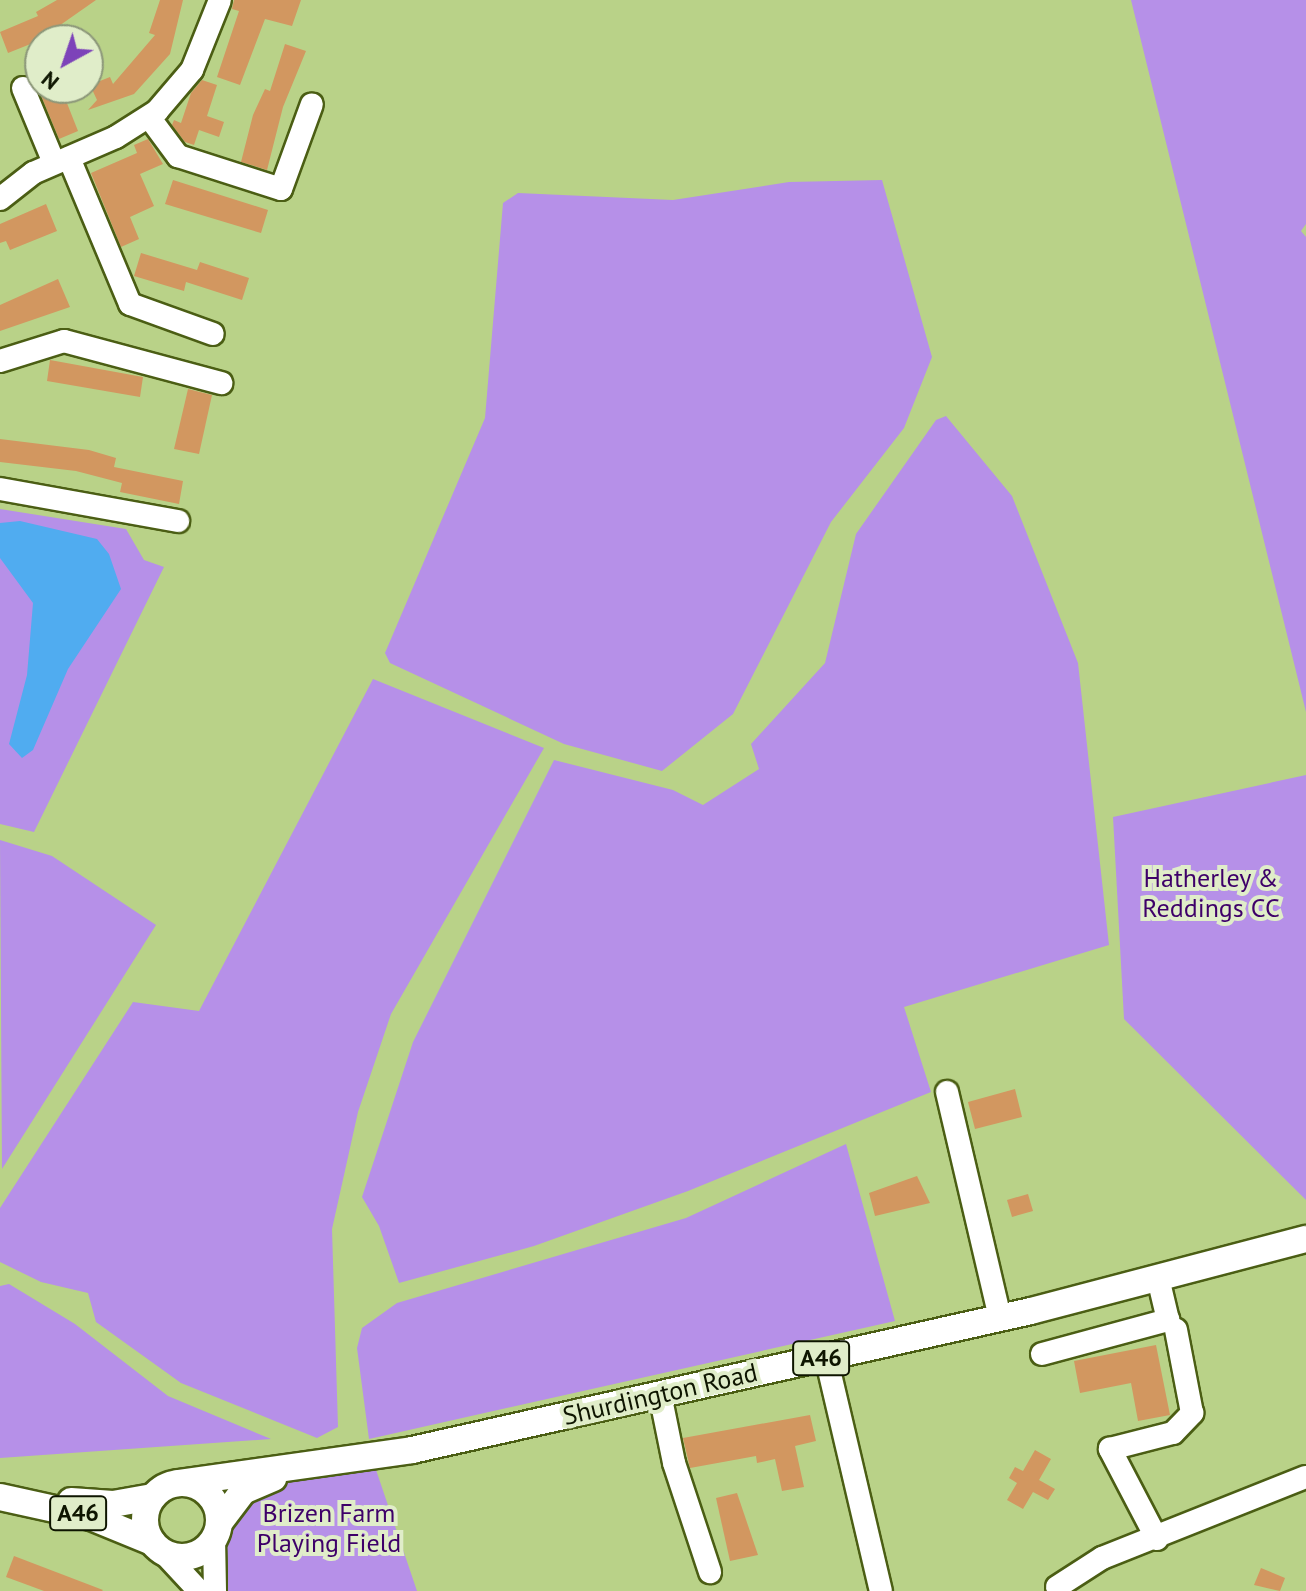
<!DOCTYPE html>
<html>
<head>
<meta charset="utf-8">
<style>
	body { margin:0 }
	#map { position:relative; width:1306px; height:1591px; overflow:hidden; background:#b9d288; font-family:"PT Sans",sans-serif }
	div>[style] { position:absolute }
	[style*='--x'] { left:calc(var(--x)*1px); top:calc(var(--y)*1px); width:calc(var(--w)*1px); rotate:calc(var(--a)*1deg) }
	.green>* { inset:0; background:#b690e8 }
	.water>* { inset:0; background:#50acf0 }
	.building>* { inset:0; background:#d29760 }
	.roads { filter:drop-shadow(2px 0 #4b5e14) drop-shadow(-2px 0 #4b5e14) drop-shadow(0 2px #4b5e14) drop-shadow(0 -2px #4b5e14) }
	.minor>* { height:22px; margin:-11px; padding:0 11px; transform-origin:11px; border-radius:11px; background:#fff }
	.major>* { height:26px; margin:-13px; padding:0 13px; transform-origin:13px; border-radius:13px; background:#fff }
	.major>.ring { margin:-13px; padding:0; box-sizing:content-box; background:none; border:26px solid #fff; border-radius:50% }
	span { translate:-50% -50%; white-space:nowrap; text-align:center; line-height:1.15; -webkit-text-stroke:8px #e0edc9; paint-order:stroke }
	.shield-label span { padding:2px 6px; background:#e0edc9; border:2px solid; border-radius:6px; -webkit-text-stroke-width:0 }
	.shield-label { font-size:24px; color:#0e1500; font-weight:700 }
	.park-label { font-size:26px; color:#3e0069 }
	.street-label { font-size:26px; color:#0e1500 }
	.north { position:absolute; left:24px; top:24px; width:80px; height:80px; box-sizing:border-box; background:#e0edc9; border:2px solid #8c9779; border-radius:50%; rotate:220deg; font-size:22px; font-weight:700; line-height:32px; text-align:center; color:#0e1500 }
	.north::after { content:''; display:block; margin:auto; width:28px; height:36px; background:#7d43b9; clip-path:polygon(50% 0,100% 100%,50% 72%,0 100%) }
</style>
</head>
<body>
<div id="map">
	<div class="green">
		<i style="clip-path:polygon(1131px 0,1306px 0,1306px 224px,1301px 231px,1306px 237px,1306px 712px)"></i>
		<i style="clip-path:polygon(882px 180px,932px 357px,904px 428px,831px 522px,733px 714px,662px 771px,564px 744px,390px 663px,385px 653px,485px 418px,503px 203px,518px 193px,673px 200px,789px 182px)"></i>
		<i style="clip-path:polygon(946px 416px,1012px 496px,1078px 663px,1109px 945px,904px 1007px,931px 1092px,688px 1191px,534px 1246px,399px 1283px,379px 1226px,362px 1197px,413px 1042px,554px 760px,673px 790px,703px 805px,759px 769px,751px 744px,825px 663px,856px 534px,936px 420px)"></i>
		<i style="clip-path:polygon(0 509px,126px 529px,144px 560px,164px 567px,34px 832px,0 824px)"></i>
		<i style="clip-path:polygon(373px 679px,544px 748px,391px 1014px,358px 1112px,332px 1229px,338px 1427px,317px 1438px,181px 1383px,96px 1322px,88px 1293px,41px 1282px,0 1262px,0 1208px,133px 1002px,199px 1011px)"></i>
		<i style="clip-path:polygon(1306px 775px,1306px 1200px,1124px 1019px,1113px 817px)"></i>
		<i style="clip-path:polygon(0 840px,52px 856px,156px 925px,2px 1169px)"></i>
		<i style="clip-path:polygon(846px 1144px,895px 1321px,369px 1439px,357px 1348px,362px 1328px,397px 1303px,686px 1218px)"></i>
		<i style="clip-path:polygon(9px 1284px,75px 1324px,168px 1396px,271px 1439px,0 1458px,0 1286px)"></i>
		<i style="clip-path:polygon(372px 1458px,417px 1591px,215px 1591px,219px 1523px,243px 1491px)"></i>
	</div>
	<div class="water">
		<i style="clip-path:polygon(20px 521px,97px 539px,109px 554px,121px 589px,68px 669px,33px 750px,22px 758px,9px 744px,27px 675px,33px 603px,0 558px,0 523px)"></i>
	</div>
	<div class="building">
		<i style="clip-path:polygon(57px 0,96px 0,56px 28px,58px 33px,8px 53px,0 32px,38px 16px,36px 12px)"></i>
		<i style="clip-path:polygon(160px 0,183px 0,170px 54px,134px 94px,88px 110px,97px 100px,90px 85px,110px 77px,113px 84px,155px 35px,149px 33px)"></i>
		<i style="clip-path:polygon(234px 0,301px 0,292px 26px,265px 19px,240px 85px,217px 77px,239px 11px,232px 9px)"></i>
		<i style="clip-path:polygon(285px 44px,306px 51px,283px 107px,267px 170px,241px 162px,253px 115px,265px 89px,270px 91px)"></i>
		<i style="clip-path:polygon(202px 80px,217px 85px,207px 116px,224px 122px,219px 137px,199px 130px,194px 145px,185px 142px,172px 125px,174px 120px,181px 123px,191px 93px)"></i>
		<i style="clip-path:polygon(38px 88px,61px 88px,78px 131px,59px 139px)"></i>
		<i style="clip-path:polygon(148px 139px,163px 164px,140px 174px,154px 206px,130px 217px,139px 239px,121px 247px,91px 173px,137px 153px,134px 145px)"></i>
		<i style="clip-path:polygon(173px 180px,268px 210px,261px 233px,165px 204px)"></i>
		<i style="clip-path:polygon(46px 204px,57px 231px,10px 250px,6px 241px,0 243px,0 224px)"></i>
		<i style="clip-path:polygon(141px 253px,197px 270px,200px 262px,249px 278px,242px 300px,186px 282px,184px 291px,134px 276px)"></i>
		<i style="clip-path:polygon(58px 279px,70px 307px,0 331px,0 305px)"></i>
		<i style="clip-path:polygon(50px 360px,143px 377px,140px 397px,47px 381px)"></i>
		<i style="clip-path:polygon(188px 389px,212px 395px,199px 454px,174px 449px)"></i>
		<i style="clip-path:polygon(0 439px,89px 450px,116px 458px,114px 467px,183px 481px,179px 504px,120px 492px,122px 483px,76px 471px,0 462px)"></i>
		<i style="clip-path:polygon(1015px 1089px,1022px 1117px,975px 1129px,968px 1102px)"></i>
		<i style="clip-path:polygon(917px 1176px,930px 1203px,875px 1216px,869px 1193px)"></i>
		<i style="clip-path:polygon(1028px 1194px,1033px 1211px,1012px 1217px,1007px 1200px)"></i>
		<i style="clip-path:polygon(1156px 1345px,1170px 1415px,1138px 1421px,1131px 1383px,1080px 1393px,1074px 1361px)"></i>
		<i style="clip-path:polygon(810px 1415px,816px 1441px,795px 1446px,804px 1487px,782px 1491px,775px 1459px,757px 1463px,756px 1456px,690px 1468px,683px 1438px)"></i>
		<i style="clip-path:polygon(1035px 1450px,1051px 1459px,1039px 1480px,1055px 1489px,1048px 1500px,1033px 1492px,1023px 1509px,1007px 1500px,1017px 1483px,1009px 1478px,1015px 1467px,1023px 1471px)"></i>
		<i style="clip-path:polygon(737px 1493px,758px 1555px,730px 1561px,716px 1498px)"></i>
		<i style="clip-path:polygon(14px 1556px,103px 1590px,102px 1591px,44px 1591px,6px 1577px)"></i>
		<i style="clip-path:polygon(1261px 1568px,1285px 1578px,1280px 1591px,1254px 1585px)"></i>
	</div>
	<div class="roads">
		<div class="minor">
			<i style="--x:23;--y:88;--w:81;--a:67.5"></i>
			<i style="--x:149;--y:117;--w:49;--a:53.4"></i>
			<i style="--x:178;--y:156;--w:108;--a:17.8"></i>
			<i style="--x:281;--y:189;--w:90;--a:-70"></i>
			<i style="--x:69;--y:158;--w:158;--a:67.3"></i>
			<i style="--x:130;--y:304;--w:88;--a:19.9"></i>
			<i style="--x:0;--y:199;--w:42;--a:-38.2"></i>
			<i style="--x:33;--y:173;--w:90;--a:-23.4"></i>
			<i style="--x:116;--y:137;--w:49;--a:-32.4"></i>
			<i style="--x:157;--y:111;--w:54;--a:-49.5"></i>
			<i style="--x:192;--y:70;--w:75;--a:-68.2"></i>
			<i style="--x:0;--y:361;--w:67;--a:-17.4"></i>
			<i style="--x:64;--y:341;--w:163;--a:15"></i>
			<i style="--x:0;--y:489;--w:181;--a:10.2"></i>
			<i style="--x:947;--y:1092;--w:232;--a:76.8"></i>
			<i style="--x:1042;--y:1354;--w:131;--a:-15.1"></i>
			<i style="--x:1168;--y:1320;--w:43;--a:-103.4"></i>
			<i style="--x:826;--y:1357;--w:240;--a:76.8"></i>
			<i style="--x:660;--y:1394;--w:70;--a:78.5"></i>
			<i style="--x:674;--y:1463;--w:115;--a:71.7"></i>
			<i style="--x:214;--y:1538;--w:53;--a:88.9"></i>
			<i style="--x:1157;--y:1539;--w:102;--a:-117.6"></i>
			<i style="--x:1110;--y:1449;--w:65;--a:-14.3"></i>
			<i style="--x:1173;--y:1433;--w:28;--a:-46"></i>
			<i style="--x:1192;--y:1413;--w:85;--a:-100.9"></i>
			<i style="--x:162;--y:1551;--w:54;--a:47.2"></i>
			<i style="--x:1057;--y:1587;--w:54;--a:-32.8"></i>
			<i style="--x:1102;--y:1558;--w:219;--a:-21.7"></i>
		</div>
		<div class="major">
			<i style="--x:178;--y:1483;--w:236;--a:-8"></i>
			<i style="--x:412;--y:1450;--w:634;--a:-12.66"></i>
			<i style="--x:1031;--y:1311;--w:284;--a:-14.7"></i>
			<i class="ring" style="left:145px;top:1483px;width:48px;height:48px"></i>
			<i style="--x:0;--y:1497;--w:93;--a:12.4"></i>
			<i style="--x:91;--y:1517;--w:66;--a:22.3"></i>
			<i style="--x:71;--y:1501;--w:42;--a:4.1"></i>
			<i style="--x:113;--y:1504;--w:40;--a:-10"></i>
			<i style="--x:219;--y:1523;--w:40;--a:-53"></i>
			<i style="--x:243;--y:1491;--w:33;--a:-23"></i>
		</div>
	</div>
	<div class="shield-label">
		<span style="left:821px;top:1358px">A46</span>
		<span style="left:78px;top:1513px">A46</span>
	</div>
	<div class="park-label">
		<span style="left:1211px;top:893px">Hatherley &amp;<br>Reddings CC</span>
		<span style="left:329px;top:1528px">Brizen Farm<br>Playing Field</span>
	</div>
	<div class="street-label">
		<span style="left:660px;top:1394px;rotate:-13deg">Shurdington Road</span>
	</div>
	<div class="north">N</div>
</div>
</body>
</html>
